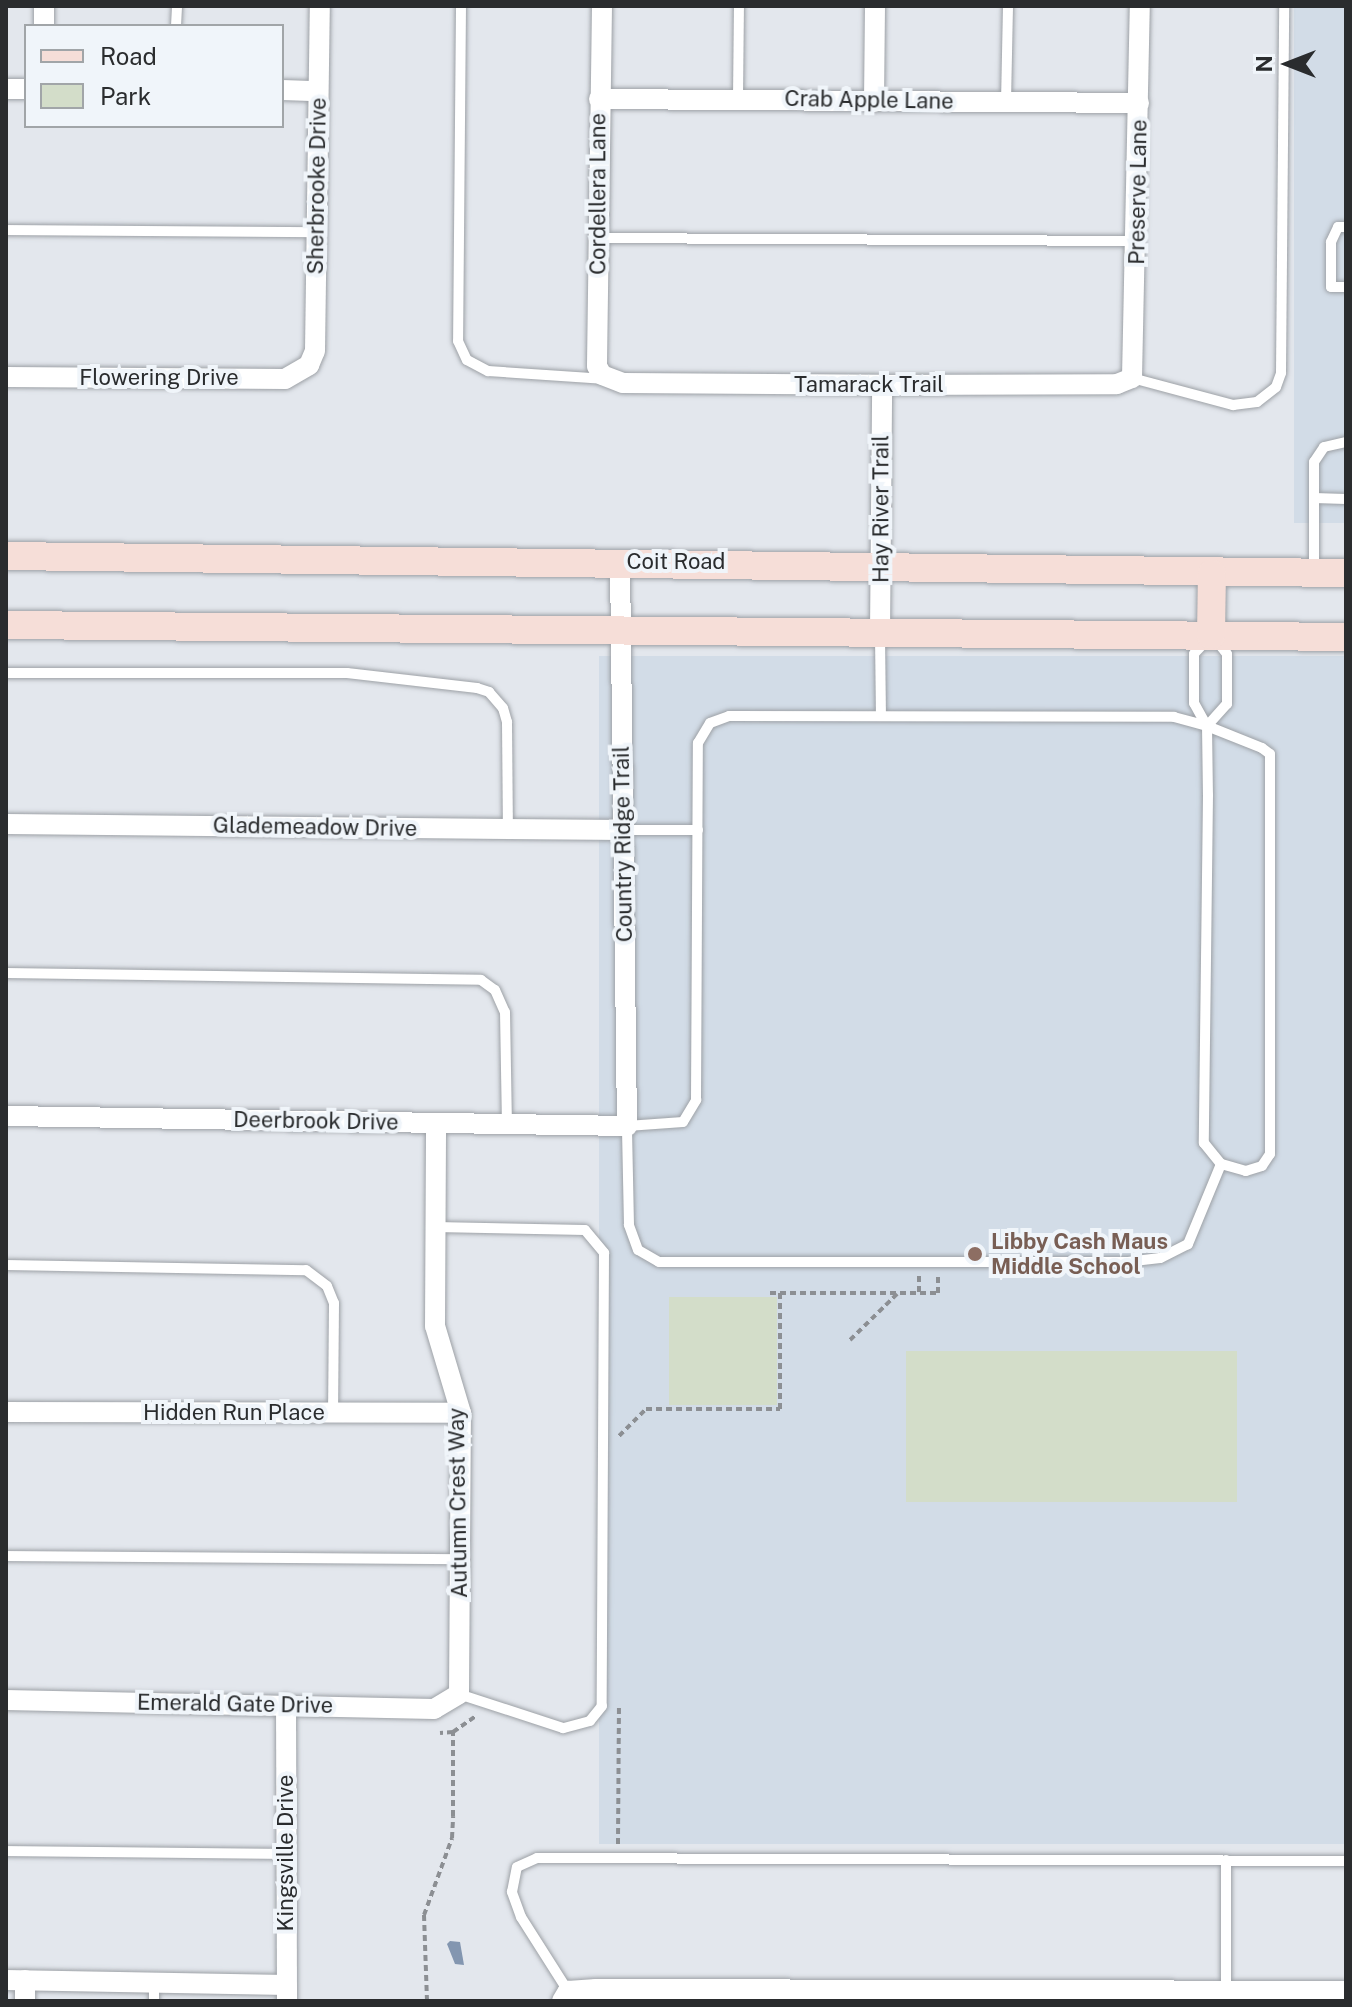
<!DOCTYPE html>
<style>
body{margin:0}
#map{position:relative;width:1352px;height:2007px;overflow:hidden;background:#e3e7ed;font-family:"Public Sans",sans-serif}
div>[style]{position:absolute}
.built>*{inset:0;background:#d2dce7;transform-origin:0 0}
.green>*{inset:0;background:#d3ddc9;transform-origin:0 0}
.water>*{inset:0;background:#8396b0}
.path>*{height:4px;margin-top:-2px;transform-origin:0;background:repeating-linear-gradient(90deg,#8c8f93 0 6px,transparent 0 10px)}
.roads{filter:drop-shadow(0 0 2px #9da1a6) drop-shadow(0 0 2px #9da1a6)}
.lane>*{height:10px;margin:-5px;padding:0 5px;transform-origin:5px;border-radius:5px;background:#fff}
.street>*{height:20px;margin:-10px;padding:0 10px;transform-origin:10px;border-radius:10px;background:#fff}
.secondary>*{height:28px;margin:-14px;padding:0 14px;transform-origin:14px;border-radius:14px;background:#f6ded8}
.dots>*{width:22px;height:22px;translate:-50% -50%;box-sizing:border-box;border:4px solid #f0f5fa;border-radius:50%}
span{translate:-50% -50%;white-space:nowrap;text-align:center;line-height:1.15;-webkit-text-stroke:8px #f0f5fa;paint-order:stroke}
.street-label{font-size:22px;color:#2a2c2e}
.education-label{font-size:22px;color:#785e54;font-weight:700}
.left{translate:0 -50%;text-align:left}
.frame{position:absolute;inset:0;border:8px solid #2a2c2e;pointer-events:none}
.legend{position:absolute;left:24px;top:24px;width:260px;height:104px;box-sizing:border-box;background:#f0f5fa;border:2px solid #a1a5a8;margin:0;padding:10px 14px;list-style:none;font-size:24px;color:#2a2c2e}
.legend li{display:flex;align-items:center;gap:16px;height:40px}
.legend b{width:40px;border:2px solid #a1a5a8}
.north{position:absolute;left:1248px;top:24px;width:80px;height:80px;-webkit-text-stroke:6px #f0f5fa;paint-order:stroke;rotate:270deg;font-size:22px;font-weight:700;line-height:32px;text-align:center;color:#2a2c2e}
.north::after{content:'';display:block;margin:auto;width:28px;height:36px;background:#2a2c2e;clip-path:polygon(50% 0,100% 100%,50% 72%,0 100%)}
</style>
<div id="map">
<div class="built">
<i style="left:1294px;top:6px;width:52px;height:517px"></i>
<i style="left:1346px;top:656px;width:1188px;height:747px;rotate:90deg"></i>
</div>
<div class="green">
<i style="left:669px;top:1297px;width:108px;height:108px"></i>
<i style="left:906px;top:1351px;width:331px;height:151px"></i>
</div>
<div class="water">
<i style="clip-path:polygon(450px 1941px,460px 1942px,464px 1965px,455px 1964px,447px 1944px)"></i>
</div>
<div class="path">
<i style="left:919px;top:1276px;width:17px;rotate:90deg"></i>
<i style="left:770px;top:1293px;width:168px"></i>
<i style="left:938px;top:1293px;width:17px;rotate:-90deg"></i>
<i style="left:850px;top:1340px;width:66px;rotate:-44.4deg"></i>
<i style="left:619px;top:1436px;width:38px;rotate:-45deg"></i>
<i style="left:646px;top:1409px;width:134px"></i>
<i style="left:780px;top:1409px;width:116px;rotate:-90deg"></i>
<i style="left:453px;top:1732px;width:29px;rotate:-35deg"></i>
<i style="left:618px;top:1844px;width:139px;rotate:-89.6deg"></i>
<i style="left:427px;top:2001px;width:86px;rotate:-92deg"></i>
<i style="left:424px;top:1915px;width:82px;rotate:-70deg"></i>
<i style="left:452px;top:1838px;width:22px;rotate:-87deg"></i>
<i style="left:453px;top:1816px;width:84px;rotate:-90deg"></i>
<i style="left:453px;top:1732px;width:13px;rotate:176deg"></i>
</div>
<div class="roads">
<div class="lane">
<i style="left:461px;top:6px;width:335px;rotate:90.5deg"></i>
<i style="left:458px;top:341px;width:21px;rotate:65deg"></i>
<i style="left:467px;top:360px;width:24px;rotate:28deg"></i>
<i style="left:488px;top:371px;width:118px;rotate:3.9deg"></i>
<i style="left:176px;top:26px;width:20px;rotate:-87deg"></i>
<i style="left:738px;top:98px;width:92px;rotate:-89.4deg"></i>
<i style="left:1006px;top:102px;width:96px;rotate:-88.8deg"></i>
<i style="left:1346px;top:227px;width:8px;rotate:180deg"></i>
<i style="left:1338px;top:227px;width:17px;rotate:115deg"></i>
<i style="left:1331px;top:242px;width:45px;rotate:90deg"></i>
<i style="left:1331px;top:287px;width:15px"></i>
<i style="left:6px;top:230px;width:311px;rotate:0.4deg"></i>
<i style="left:597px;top:238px;width:538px;rotate:0.32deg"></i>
<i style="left:1132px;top:378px;width:105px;rotate:15deg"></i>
<i style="left:1233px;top:405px;width:24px;rotate:-7deg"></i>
<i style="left:1257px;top:402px;width:24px;rotate:-38deg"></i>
<i style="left:1276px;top:387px;width:15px;rotate:-70deg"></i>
<i style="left:1281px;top:373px;width:367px;rotate:-89.5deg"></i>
<i style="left:1314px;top:498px;width:32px;rotate:2deg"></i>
<i style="left:1314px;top:571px;width:109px;rotate:-90deg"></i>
<i style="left:1314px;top:462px;width:18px;rotate:-56deg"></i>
<i style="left:1324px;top:447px;width:23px;rotate:-13deg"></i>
<i style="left:880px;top:636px;width:78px;rotate:89.3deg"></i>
<i style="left:1205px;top:642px;width:16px;rotate:133deg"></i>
<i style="left:1194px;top:654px;width:49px;rotate:90deg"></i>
<i style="left:1194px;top:703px;width:26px;rotate:61deg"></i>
<i style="left:1207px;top:726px;width:69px;rotate:89.2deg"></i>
<i style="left:1208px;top:795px;width:348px;rotate:90.7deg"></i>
<i style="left:1204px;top:1143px;width:27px;rotate:51deg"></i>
<i style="left:1221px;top:1164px;width:87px;rotate:112.4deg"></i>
<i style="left:1188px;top:1244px;width:31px;rotate:153deg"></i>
<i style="left:1160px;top:1258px;width:34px;rotate:173deg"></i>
<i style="left:1126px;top:1262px;width:467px;rotate:180deg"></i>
<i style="left:659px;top:1262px;width:24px;rotate:-150deg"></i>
<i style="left:638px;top:1250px;width:27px;rotate:-110deg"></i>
<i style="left:629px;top:1225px;width:99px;rotate:-91.2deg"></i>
<i style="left:627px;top:1126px;width:56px;rotate:-4.1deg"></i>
<i style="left:683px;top:1122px;width:26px;rotate:-59deg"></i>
<i style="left:696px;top:1100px;width:357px;rotate:-89.7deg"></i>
<i style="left:698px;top:743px;width:23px;rotate:-59deg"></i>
<i style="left:710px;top:723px;width:20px;rotate:-20deg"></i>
<i style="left:729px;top:716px;width:445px;rotate:0.1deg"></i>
<i style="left:1174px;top:717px;width:34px;rotate:15deg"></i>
<i style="left:1207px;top:726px;width:59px;rotate:21.8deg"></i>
<i style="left:1262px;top:748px;width:10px;rotate:37deg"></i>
<i style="left:1270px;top:754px;width:400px;rotate:90deg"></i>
<i style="left:1270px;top:1154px;width:14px;rotate:124deg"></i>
<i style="left:1262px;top:1166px;width:17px;rotate:163deg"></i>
<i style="left:1246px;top:1171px;width:26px;rotate:-164deg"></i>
<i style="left:6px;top:673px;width:341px"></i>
<i style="left:347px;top:673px;width:131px;rotate:6.6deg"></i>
<i style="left:477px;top:688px;width:13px;rotate:18deg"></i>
<i style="left:489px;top:692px;width:21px;rotate:49deg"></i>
<i style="left:503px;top:708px;width:15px;rotate:74deg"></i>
<i style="left:507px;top:722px;width:107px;rotate:89.5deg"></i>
<i style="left:1207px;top:726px;width:30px;rotate:-48deg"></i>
<i style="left:1227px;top:704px;width:50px;rotate:-90deg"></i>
<i style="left:1227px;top:654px;width:18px;rotate:-128deg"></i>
<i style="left:623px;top:830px;width:75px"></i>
<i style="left:6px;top:973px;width:475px;rotate:0.8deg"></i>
<i style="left:481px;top:980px;width:17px;rotate:36deg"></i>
<i style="left:495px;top:990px;width:24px;rotate:66deg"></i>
<i style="left:505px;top:1012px;width:112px;rotate:89deg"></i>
<i style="left:435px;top:1227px;width:150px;rotate:1.1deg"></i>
<i style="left:585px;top:1230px;width:30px;rotate:50deg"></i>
<i style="left:604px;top:1253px;width:453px;rotate:90.3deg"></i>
<i style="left:602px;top:1706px;width:19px;rotate:129deg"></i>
<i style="left:590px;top:1721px;width:28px;rotate:165deg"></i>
<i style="left:563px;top:1728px;width:109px;rotate:-161.9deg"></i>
<i style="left:6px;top:1265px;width:300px;rotate:1deg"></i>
<i style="left:306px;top:1270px;width:26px;rotate:37deg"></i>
<i style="left:327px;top:1286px;width:18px;rotate:68deg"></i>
<i style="left:334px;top:1303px;width:110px;rotate:90.5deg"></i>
<i style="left:6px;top:1556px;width:455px;rotate:0.4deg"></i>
<i style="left:6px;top:1851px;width:279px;rotate:0.6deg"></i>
<i style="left:568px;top:1991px;width:88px;rotate:-122.4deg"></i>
<i style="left:521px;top:1917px;width:27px;rotate:-110deg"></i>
<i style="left:512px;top:1892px;width:25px;rotate:-79deg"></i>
<i style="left:517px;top:1867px;width:22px;rotate:-24deg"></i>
<i style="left:537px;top:1858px;width:809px;rotate:0.21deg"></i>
<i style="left:154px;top:2001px;width:19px;rotate:-90deg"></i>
<i style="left:1226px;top:2001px;width:141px;rotate:-90deg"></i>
</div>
<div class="street">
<i style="left:44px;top:6px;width:20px;rotate:90deg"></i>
<i style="left:602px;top:6px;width:360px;rotate:90.8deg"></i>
<i style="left:597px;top:366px;width:10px;rotate:61deg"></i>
<i style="left:602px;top:375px;width:22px;rotate:21deg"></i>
<i style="left:623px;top:383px;width:259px;rotate:0.4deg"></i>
<i style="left:882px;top:385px;width:235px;rotate:-0.2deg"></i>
<i style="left:1117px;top:384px;width:16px;rotate:-22deg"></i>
<i style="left:1132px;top:378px;width:372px;rotate:-88.8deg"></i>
<i style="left:6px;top:89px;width:20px"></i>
<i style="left:282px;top:90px;width:36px;rotate:2deg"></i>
<i style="left:599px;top:99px;width:540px;rotate:0.42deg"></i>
<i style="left:874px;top:102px;width:96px;rotate:-89.4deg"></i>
<i style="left:6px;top:377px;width:279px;rotate:0.4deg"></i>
<i style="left:285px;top:379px;width:28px;rotate:-30deg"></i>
<i style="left:309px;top:365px;width:15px;rotate:-67deg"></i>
<i style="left:315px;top:351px;width:345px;rotate:-89.2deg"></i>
<i style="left:880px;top:633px;width:248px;rotate:-89.5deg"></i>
<i style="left:6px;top:824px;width:617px;rotate:0.56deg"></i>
<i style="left:6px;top:1116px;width:621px;rotate:0.92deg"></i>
<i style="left:627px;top:1126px;width:564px;rotate:-90.71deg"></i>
<i style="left:6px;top:1412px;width:455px;rotate:0.1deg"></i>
<i style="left:6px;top:1700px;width:428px;rotate:1.2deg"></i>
<i style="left:434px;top:1709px;width:29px;rotate:-31deg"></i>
<i style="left:459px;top:1694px;width:281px;rotate:-89.6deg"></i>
<i style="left:461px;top:1413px;width:91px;rotate:-106.6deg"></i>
<i style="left:435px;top:1326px;width:203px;rotate:-89.7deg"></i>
<i style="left:286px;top:1704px;width:297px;rotate:89.8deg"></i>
<i style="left:6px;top:1980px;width:281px;rotate:1deg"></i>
<i style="left:25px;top:1980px;width:21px;rotate:90deg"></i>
<i style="left:562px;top:2001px;width:12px;rotate:-59deg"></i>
<i style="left:568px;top:1991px;width:28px;rotate:-4deg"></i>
<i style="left:596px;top:1989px;width:750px;rotate:0.15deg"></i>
</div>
<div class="secondary">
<i style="left:6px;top:556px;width:1340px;rotate:0.73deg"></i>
<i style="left:6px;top:625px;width:1340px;rotate:0.51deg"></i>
<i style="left:1211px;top:635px;width:61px;rotate:-89.1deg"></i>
</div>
</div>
<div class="dots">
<i style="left:975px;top:1254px;background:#8d6e63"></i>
</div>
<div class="street-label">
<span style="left:869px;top:100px;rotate:1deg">Crab Apple Lane</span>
<span style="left:317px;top:186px;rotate:-89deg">Sherbrooke Drive</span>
<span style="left:1138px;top:192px;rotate:-89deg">Preserve Lane</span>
<span style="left:598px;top:194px;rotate:-90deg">Cordellera Lane</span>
<span style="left:159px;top:378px">Flowering Drive</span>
<span style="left:869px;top:385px">Tamarack Trail</span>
<span style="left:881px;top:509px;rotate:-90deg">Hay River Trail</span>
<span style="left:676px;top:562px">Coit Road</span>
<span style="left:315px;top:827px;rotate:1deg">Glademeadow Drive</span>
<span style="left:623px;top:844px;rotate:-91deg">Country Ridge Trail</span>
<span style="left:316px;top:1121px;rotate:1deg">Deerbrook Drive</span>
<span style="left:234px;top:1413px">Hidden Run Place</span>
<span style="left:458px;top:1503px;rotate:-91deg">Autumn Crest Way</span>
<span style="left:235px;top:1704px;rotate:1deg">Emerald Gate Drive</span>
<span style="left:286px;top:1853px;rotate:-90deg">Kingsville Drive</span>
</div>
<div class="education-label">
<span class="left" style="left:991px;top:1254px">Libby Cash Maus<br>Middle School</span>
</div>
<div class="frame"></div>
<ul class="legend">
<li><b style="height:10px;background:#f6ded8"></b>Road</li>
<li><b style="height:22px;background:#d3ddc9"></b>Park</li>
</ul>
<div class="north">N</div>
</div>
